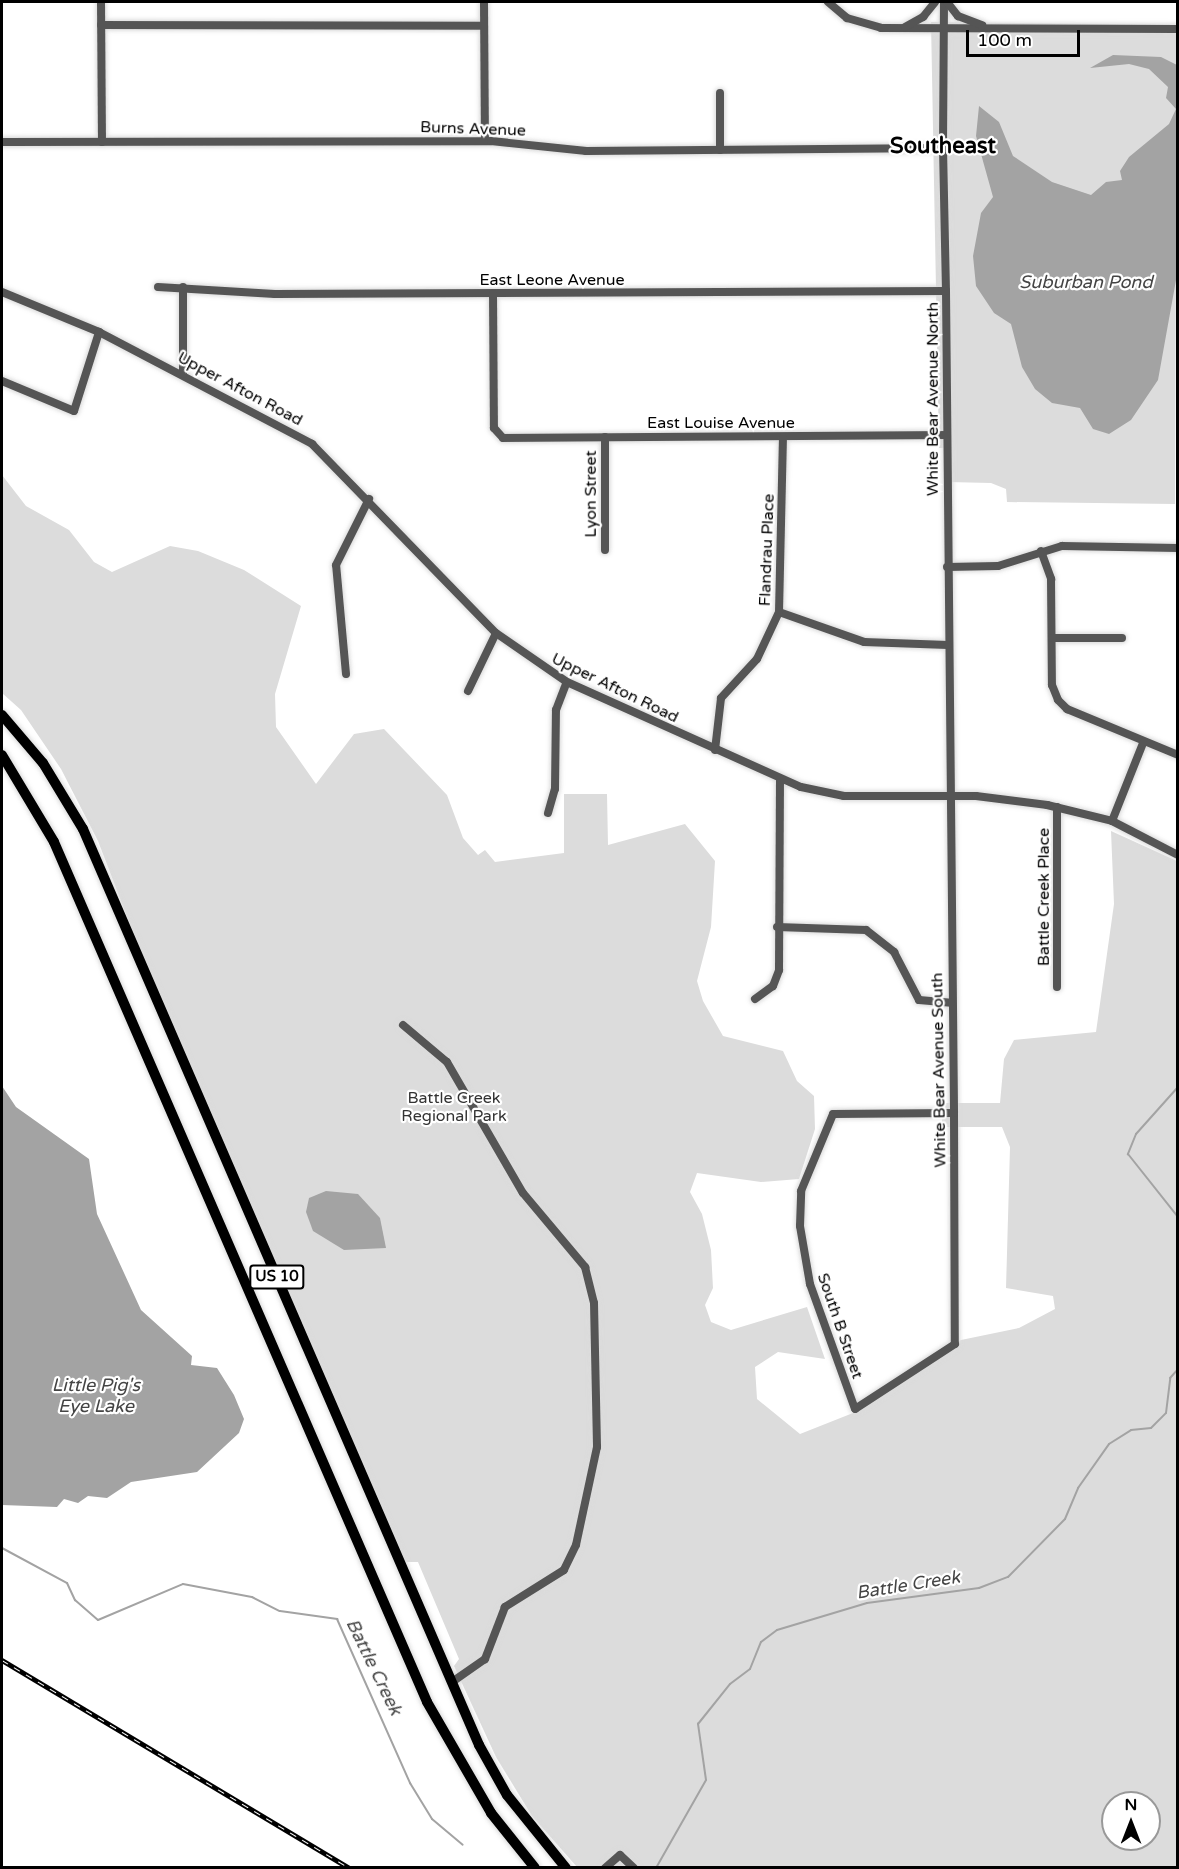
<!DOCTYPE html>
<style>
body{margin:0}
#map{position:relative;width:1179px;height:1869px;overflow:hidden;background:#fff;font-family:"Varela Round",sans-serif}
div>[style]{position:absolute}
.green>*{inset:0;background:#dcdcdc}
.water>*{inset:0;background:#a3a3a3}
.stream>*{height:2px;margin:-1px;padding:0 1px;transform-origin:1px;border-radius:1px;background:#a3a3a3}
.roads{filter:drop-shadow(0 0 2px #dbdbdb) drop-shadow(0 0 2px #dbdbdb)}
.minor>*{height:8px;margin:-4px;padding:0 4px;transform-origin:4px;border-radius:4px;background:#555}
.highway>*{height:10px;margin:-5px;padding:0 5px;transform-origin:5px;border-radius:5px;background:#000}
.rail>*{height:4.5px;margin-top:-2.25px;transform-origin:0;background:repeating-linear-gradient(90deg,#fff 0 7px,#000 0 14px);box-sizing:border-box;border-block:2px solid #000}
span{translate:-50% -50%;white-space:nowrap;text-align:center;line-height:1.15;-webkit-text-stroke:4.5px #fff;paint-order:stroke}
.shield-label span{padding:2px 4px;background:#fff;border:2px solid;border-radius:4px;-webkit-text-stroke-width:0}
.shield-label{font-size:15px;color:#000;font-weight:700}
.street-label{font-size:16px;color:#000}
.park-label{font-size:16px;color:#333}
.water-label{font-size:18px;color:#444;font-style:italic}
.district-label{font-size:22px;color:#000;font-weight:700}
.frame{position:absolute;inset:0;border:3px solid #000;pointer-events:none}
.north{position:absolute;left:1101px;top:1791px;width:60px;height:60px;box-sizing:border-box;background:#fff;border:2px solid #999;border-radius:50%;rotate:0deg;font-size:16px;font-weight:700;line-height:24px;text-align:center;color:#000}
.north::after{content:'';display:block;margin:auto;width:21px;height:27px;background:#000;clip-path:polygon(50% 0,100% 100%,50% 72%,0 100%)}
.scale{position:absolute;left:966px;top:30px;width:114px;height:27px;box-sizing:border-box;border:3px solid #000;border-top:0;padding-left:8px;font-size:18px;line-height:21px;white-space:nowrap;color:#000;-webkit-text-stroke:4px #fff;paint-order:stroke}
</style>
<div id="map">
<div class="green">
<i style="clip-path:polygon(931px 22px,1177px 25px,1175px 504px,1007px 502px,1006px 489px,991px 483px,948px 482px,947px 448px,939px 448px)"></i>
<i style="clip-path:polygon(evenodd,2px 475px,26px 506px,69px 530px,94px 562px,112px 572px,170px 546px,198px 551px,244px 570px,301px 606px,275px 694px,276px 727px,316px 784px,354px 734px,384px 729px,447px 795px,463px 838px,478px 855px,485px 850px,495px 862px,564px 853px,564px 794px,607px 794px,608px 845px,685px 824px,715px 861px,711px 927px,697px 981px,703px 1001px,723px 1036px,783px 1051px,797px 1081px,814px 1096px,815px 1129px,799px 1179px,761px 1182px,697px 1173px,690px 1192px,702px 1214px,711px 1250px,713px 1288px,705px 1305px,711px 1322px,731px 1330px,807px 1307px,825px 1359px,778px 1352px,755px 1367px,757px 1399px,800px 1434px,853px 1413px,961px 1340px,1019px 1328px,1055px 1309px,1053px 1296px,1006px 1288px,1010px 1147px,1002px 1127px,942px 1127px,942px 1103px,1000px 1103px,1004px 1059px,1014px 1040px,1096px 1032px,1114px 904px,1111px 831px,1177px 861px,1177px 1867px,577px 1867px,532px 1816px,496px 1757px,454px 1666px,459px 1659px,418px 1562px,396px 1562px,185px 1068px,98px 841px,61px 769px,21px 710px,2px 693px,2px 475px,1113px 1803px,1149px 1803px,1149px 1839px,1113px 1839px,1113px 1803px)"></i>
</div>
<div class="water">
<i style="clip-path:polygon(1113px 55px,1161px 57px,1177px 65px,1178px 269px,1158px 380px,1131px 420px,1109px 434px,1093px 429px,1080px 408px,1052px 403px,1035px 389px,1022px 367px,1011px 324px,994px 313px,976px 286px,973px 256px,981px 213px,993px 197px,976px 136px,979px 106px,999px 122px,1013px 156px,1052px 182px,1091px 195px,1106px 182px,1122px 180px,1120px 171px,1129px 157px,1169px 124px,1176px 109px,1166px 98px,1168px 87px,1149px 69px,1129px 64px,1090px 68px)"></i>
<i style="clip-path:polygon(2px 1086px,16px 1107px,89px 1159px,97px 1214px,141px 1310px,192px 1356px,191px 1365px,217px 1368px,234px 1395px,244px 1419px,239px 1433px,197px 1472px,131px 1482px,107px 1498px,88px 1496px,78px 1503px,64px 1499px,57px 1507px,2px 1505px)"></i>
<i style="clip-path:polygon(326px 1191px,358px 1194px,380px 1218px,386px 1248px,344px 1250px,313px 1231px,306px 1212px,309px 1198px)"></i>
</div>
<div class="stream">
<i style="left:1178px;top:1087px;width:63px;rotate:131.8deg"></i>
<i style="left:1136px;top:1134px;width:22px;rotate:112deg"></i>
<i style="left:1128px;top:1154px;width:80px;rotate:51.6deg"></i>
<i style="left:2px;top:1548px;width:74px;rotate:28.3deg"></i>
<i style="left:67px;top:1583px;width:19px;rotate:65deg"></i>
<i style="left:75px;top:1600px;width:30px;rotate:41deg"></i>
<i style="left:98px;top:1620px;width:92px;rotate:-23deg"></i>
<i style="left:183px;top:1584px;width:70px;rotate:10.7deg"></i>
<i style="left:252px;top:1597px;width:31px;rotate:27deg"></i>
<i style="left:280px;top:1611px;width:58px;rotate:8deg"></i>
<i style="left:337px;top:1619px;width:180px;rotate:66deg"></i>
<i style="left:410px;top:1783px;width:42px;rotate:58.6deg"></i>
<i style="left:432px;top:1819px;width:40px;rotate:40deg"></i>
<i style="left:656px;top:1868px;width:101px;rotate:-60.4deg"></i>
<i style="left:706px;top:1780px;width:57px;rotate:-98.1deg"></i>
<i style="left:698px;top:1724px;width:51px;rotate:-51.3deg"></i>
<i style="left:730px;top:1684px;width:25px;rotate:-37deg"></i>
<i style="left:750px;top:1669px;width:29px;rotate:-68deg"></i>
<i style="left:761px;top:1642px;width:20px;rotate:-37deg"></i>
<i style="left:777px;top:1630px;width:94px;rotate:-16.7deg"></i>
<i style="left:867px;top:1603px;width:113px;rotate:-7.6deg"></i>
<i style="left:979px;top:1588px;width:31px;rotate:-21deg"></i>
<i style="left:1008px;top:1577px;width:81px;rotate:-45.5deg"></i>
<i style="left:1065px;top:1519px;width:34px;rotate:-67deg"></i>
<i style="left:1078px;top:1488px;width:54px;rotate:-54.8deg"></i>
<i style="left:1109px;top:1444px;width:26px;rotate:-32deg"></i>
<i style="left:1131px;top:1430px;width:20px;rotate:-6deg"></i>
<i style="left:1151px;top:1428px;width:21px;rotate:-45deg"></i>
<i style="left:1166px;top:1413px;width:35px;rotate:-83deg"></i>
<i style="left:1170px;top:1378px;width:12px;rotate:-48deg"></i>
</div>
<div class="roads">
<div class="minor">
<i style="left:101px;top:2px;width:140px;rotate:89.6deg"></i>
<i style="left:484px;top:2px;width:139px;rotate:89.6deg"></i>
<i style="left:828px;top:2px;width:25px;rotate:40deg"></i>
<i style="left:847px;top:18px;width:35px;rotate:16deg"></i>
<i style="left:881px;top:28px;width:297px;rotate:0.2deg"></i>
<i style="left:944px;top:2px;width:146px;rotate:90.4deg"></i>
<i style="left:943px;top:148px;width:143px;rotate:88.8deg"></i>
<i style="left:946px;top:291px;width:822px;rotate:89.44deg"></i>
<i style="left:954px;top:1113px;width:231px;rotate:89.8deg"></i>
<i style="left:955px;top:1344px;width:119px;rotate:147deg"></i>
<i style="left:855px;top:1409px;width:133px;rotate:-109.8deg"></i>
<i style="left:810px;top:1284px;width:59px;rotate:-99.8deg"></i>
<i style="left:800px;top:1226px;width:35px;rotate:-88deg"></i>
<i style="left:801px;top:1191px;width:83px;rotate:-67.4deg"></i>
<i style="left:833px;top:1114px;width:121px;rotate:-0.5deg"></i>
<i style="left:947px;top:2px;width:18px;rotate:52deg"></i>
<i style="left:958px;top:16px;width:26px;rotate:21deg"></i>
<i style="left:101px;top:25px;width:383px;rotate:0.1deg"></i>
<i style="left:905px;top:27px;width:21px;rotate:-29deg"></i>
<i style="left:923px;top:17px;width:19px;rotate:-51deg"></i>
<i style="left:2px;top:142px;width:489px;rotate:-0.1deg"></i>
<i style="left:491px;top:141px;width:96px;rotate:6deg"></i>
<i style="left:586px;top:151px;width:357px;rotate:-0.5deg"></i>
<i style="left:720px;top:150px;width:57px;rotate:-90deg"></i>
<i style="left:158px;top:287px;width:117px;rotate:3.4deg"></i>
<i style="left:275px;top:294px;width:671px;rotate:-0.26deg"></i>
<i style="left:2px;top:292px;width:105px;rotate:22.4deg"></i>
<i style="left:99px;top:332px;width:241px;rotate:27.7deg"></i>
<i style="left:312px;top:444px;width:264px;rotate:45.8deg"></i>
<i style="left:496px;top:633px;width:86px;rotate:34.6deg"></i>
<i style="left:567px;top:682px;width:256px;rotate:24.2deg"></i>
<i style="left:801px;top:787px;width:44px;rotate:11.8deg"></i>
<i style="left:844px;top:796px;width:132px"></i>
<i style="left:976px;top:796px;width:72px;rotate:7.2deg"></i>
<i style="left:1047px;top:805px;width:67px;rotate:13.8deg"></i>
<i style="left:1112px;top:821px;width:74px;rotate:27.3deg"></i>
<i style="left:493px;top:294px;width:134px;rotate:89.6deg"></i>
<i style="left:494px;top:428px;width:13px;rotate:48deg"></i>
<i style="left:503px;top:438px;width:443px;rotate:-0.4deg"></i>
<i style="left:183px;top:374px;width:87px;rotate:-90deg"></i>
<i style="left:2px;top:381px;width:78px;rotate:22.6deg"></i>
<i style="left:74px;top:411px;width:83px;rotate:-72.4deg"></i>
<i style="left:605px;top:550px;width:113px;rotate:-90deg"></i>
<i style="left:1041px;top:551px;width:30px;rotate:70deg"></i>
<i style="left:1051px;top:579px;width:106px;rotate:89.5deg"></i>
<i style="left:1052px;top:685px;width:16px;rotate:68deg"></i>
<i style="left:1058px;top:700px;width:13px;rotate:45deg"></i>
<i style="left:1067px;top:709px;width:120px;rotate:22.5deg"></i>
<i style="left:947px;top:567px;width:51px;rotate:-1.1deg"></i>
<i style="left:998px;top:566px;width:67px;rotate:-17.4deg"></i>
<i style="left:1062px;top:546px;width:116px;rotate:1deg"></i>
<i style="left:779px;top:612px;width:90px;rotate:19.4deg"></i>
<i style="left:864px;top:642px;width:84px;rotate:2deg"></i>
<i style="left:1052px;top:638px;width:70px"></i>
<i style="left:346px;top:674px;width:109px;rotate:-95.2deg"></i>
<i style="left:336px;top:565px;width:74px;rotate:-63.4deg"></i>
<i style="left:468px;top:691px;width:64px;rotate:-64.2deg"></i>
<i style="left:715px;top:750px;width:52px;rotate:-83.4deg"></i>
<i style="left:721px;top:698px;width:53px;rotate:-47.3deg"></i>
<i style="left:757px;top:659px;width:52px;rotate:-64.9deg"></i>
<i style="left:779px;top:612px;width:175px;rotate:-88.7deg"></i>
<i style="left:548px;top:813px;width:25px;rotate:-74deg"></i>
<i style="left:555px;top:789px;width:79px;rotate:-89.3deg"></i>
<i style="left:556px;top:710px;width:30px;rotate:-69deg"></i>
<i style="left:1112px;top:821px;width:84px;rotate:-68.3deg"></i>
<i style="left:777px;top:927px;width:89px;rotate:1.9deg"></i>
<i style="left:866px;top:930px;width:36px;rotate:38deg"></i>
<i style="left:894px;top:952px;width:54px;rotate:62.5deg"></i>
<i style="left:919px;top:1000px;width:32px;rotate:5deg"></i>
<i style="left:1057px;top:987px;width:180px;rotate:-90deg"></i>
<i style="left:755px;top:999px;width:22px;rotate:-36deg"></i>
<i style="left:773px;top:986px;width:17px;rotate:-69deg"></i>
<i style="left:779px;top:970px;width:190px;rotate:-89.7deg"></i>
<i style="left:403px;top:1025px;width:57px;rotate:40.1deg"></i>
<i style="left:447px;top:1062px;width:151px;rotate:59.9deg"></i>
<i style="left:523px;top:1193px;width:97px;rotate:50deg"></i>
<i style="left:585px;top:1267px;width:37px;rotate:76deg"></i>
<i style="left:594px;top:1303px;width:144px;rotate:88.8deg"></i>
<i style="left:597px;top:1447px;width:100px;rotate:102.1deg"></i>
<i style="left:576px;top:1545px;width:28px;rotate:116deg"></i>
<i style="left:564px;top:1570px;width:70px;rotate:147.9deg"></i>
<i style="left:505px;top:1607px;width:56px;rotate:111deg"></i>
<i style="left:485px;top:1659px;width:40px;rotate:145.1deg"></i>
<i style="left:605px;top:1868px;width:20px;rotate:-41deg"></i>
<i style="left:620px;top:1855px;width:19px;rotate:43deg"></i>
</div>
<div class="highway">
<i style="left:2px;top:715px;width:63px;rotate:49.5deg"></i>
<i style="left:43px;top:763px;width:77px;rotate:58.8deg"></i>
<i style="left:83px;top:829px;width:998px;rotate:66.62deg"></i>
<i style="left:479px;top:1745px;width:57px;rotate:60.8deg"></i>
<i style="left:507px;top:1795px;width:94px;rotate:51.1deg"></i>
<i style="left:2px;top:755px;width:101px;rotate:59.1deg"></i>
<i style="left:54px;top:842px;width:937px;rotate:66.55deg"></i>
<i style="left:427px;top:1702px;width:128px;rotate:60deg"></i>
<i style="left:491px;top:1813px;width:70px;rotate:51.3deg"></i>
</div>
</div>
<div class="rail">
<i style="left:2px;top:1660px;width:405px;rotate:30.9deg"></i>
</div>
<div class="shield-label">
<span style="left:277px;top:1277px">US 10</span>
</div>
<div class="street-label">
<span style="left:473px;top:129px;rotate:2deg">Burns Avenue</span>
<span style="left:552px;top:280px">East Leone Avenue</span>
<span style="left:240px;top:389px;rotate:28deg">Upper Afton Road</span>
<span style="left:933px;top:399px;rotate:-90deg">White Bear Avenue North</span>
<span style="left:721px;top:423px">East Louise Avenue</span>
<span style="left:591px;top:494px;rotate:-90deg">Lyon Street</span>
<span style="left:767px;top:550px;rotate:-88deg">Flandrau Place</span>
<span style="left:615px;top:688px;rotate:26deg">Upper Afton Road</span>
<span style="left:1044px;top:897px;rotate:-90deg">Battle Creek Place</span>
<span style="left:939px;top:1070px;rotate:-91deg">White Bear Avenue South</span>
<span style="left:840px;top:1326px;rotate:71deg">South B Street</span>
</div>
<div class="park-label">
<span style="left:454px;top:1107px">Battle Creek<br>Regional Park</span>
</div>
<div class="water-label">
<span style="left:1086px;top:282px">Suburban Pond</span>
<span style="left:96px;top:1396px">Little Pig's<br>Eye Lake</span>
<span style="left:908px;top:1585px;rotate:-9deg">Battle Creek</span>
<span style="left:374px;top:1667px;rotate:64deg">Battle Creek</span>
</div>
<div class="district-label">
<span style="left:943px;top:147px">Southeast</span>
</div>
<div class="frame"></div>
<div class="north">N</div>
<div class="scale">100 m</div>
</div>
